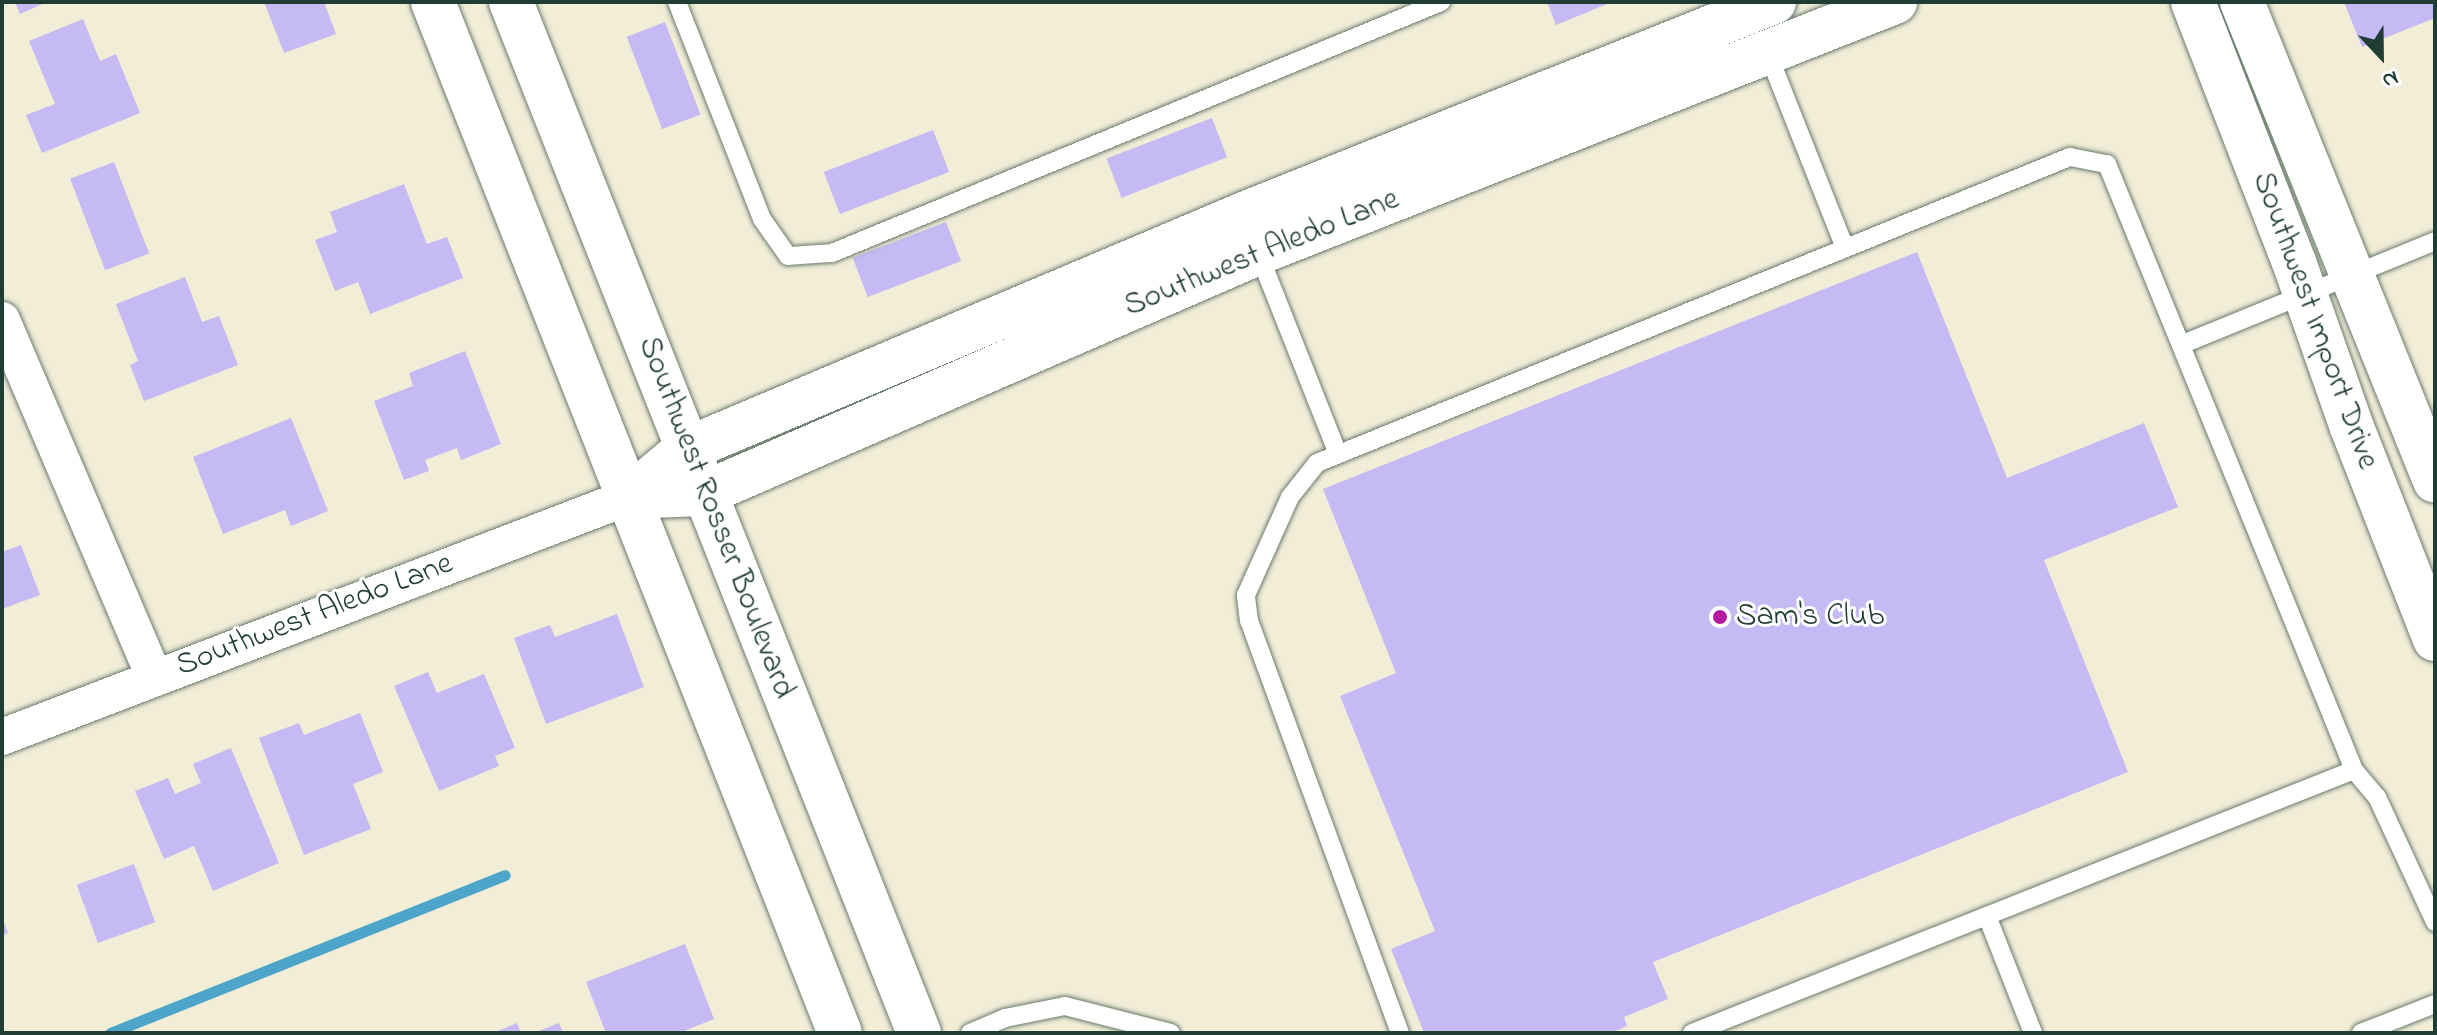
<!DOCTYPE html>
<style>
body{margin:0}
#map{position:relative;width:2437px;height:1035px;overflow:hidden;background:#f1edd7;font-family:"Indie Flower",sans-serif}
div>[style]{position:absolute}
.stream>*{height:11px;margin:-5.5px;padding:0 5.5px;transform-origin:5.5px;border-radius:5.5px;background:#4da6ca}
.building>*{inset:0;background:#c5baf4;transform-origin:0 0}
.roads{filter:drop-shadow(0 0 2px #687b6d) drop-shadow(0 0 2px #687b6d)}
.service>*{height:18px;margin:-9px;padding:0 9px;transform-origin:9px;border-radius:9px;background:#fff}
.minor>*{height:36px;margin:-18px;padding:0 18px;transform-origin:18px;border-radius:18px;background:#fff}
.tertiary>*{height:44px;margin:-22px;padding:0 22px;transform-origin:22px;border-radius:22px;background:#fff}
.dots>*{width:22px;height:22px;translate:-50% -50%;box-sizing:border-box;border:4px solid #fff;border-radius:50%}
span{translate:-50% -50%;white-space:nowrap;text-align:center;line-height:1.15;-webkit-text-stroke:6px #fff;paint-order:stroke}
.street-label{font-size:32px;color:#1f3d34}
.poi-label{font-size:32px;color:#1f3d34}
.left{translate:0 -50%;text-align:left}
.frame{position:absolute;inset:0;border:4px solid #1f3d34;pointer-events:none}
.north{position:absolute;left:2341px;top:16px;width:80px;height:80px;-webkit-text-stroke:6px #fff;paint-order:stroke;rotate:158deg;font-size:22px;font-weight:700;line-height:32px;text-align:center;color:#1f3d34}
.north::after{content:'';display:block;margin:auto;width:28px;height:36px;background:#1f3d34;clip-path:polygon(50% 0,100% 100%,50% 72%,0 100%)}
</style>
<div id="map">
<div class="stream">
<i style="left:110px;top:1033px;width:425px;rotate:-21.8deg"></i>
</div>
<div class="building">
<i style="clip-path:polygon(15px 2px,47px 2px,20px 14px)"></i>
<i style="clip-path:polygon(264px 2px,324px 2px,336px 34px,284px 53px)"></i>
<i style="clip-path:polygon(1547px 2px,1612px 2px,1556px 25px)"></i>
<i style="clip-path:polygon(2344px 2px,2435px 2px,2435px 18px,2362px 47px)"></i>
<i style="clip-path:polygon(83px 19px,100px 61px,116px 54px,140px 113px,42px 153px,26px 115px,55px 104px,29px 41px)"></i>
<i style="left:665px;top:22px;width:99px;height:41px;rotate:69deg"></i>
<i style="left:1212px;top:118px;width:42px;height:113px;rotate:69deg"></i>
<i style="left:933px;top:130px;width:45px;height:117px;rotate:69deg"></i>
<i style="left:114px;top:162px;width:98px;height:47px;rotate:69deg"></i>
<i style="clip-path:polygon(404px 184px,427px 244px,447px 237px,463px 278px,370px 314px,358px 282px,335px 291px,315px 240px,337px 232px,330px 212px)"></i>
<i style="left:946px;top:222px;width:42px;height:100px;rotate:69deg"></i>
<i style="clip-path:polygon(1917px 252px,2007px 478px,2144px 423px,2178px 507px,2044px 560px,2128px 772px,1653px 962px,1668px 999px,1624px 1017px,1627px 1026px,1610px 1033px,1424px 1033px,1391px 949px,1435px 931px,1340px 696px,1396px 673px,1323px 489px)"></i>
<i style="clip-path:polygon(185px 277px,202px 322px,219px 316px,238px 365px,144px 401px,130px 365px,138px 361px,116px 304px)"></i>
<i style="clip-path:polygon(465px 351px,501px 444px,461px 460px,457px 448px,425px 460px,429px 471px,404px 480px,374px 401px,413px 386px,409px 373px)"></i>
<i style="clip-path:polygon(291px 418px,328px 511px,291px 526px,285px 510px,223px 534px,193px 457px)"></i>
<i style="clip-path:polygon(21px 545px,40px 595px,2px 609px,2px 552px)"></i>
<i style="clip-path:polygon(617px 614px,644px 687px,546px 724px,514px 638px,550px 625px,555px 637px)"></i>
<i style="clip-path:polygon(428px 672px,437px 693px,484px 674px,515px 748px,495px 756px,499px 766px,439px 791px,394px 686px)"></i>
<i style="clip-path:polygon(360px 713px,383px 772px,353px 784px,371px 829px,304px 855px,259px 738px,299px 723px,304px 735px)"></i>
<i style="clip-path:polygon(231px 748px,279px 863px,213px 891px,194px 846px,164px 859px,135px 791px,168px 778px,175px 794px,201px 783px,193px 764px)"></i>
<i style="left:134px;top:864px;width:62px;height:61px;rotate:70deg"></i>
<i style="clip-path:polygon(2px 917px,8px 933px,2px 935px)"></i>
<i style="clip-path:polygon(685px 944px,714px 1019px,679px 1033px,606px 1033px,586px 982px)"></i>
<i style="clip-path:polygon(517px 1023px,521px 1033px,493px 1033px)"></i>
<i style="clip-path:polygon(559px 1023px,563px 1033px,534px 1033px)"></i>
</div>
<div class="roads">
<div class="service">
<i style="left:677px;top:2px;width:233px;rotate:68.6deg"></i>
<i style="left:762px;top:219px;width:45px;rotate:54.9deg"></i>
<i style="left:788px;top:256px;width:44px;rotate:-3.9deg"></i>
<i style="left:832px;top:253px;width:659px;rotate:-22.4deg"></i>
<i style="left:1767px;top:51px;width:212px;rotate:68.4deg"></i>
<i style="left:1258px;top:252px;width:217px;rotate:68.4deg"></i>
<i style="left:2183px;top:344px;width:272px;rotate:-22.2deg"></i>
<i style="left:1987px;top:916px;width:126px;rotate:68.5deg"></i>
<i style="left:970px;top:1033px;width:38px;rotate:-23deg"></i>
<i style="left:1005px;top:1018px;width:61px;rotate:-11.3deg"></i>
<i style="left:1065px;top:1006px;width:109px;rotate:14.3deg"></i>
<i style="left:1400px;top:1033px;width:439px;rotate:-110.1deg"></i>
<i style="left:1249px;top:621px;width:26px;rotate:-97deg"></i>
<i style="left:1246px;top:595px;width:107px;rotate:-65.8deg"></i>
<i style="left:1290px;top:497px;width:43px;rotate:-51.5deg"></i>
<i style="left:1317px;top:463px;width:813px;rotate:-22.12deg"></i>
<i style="left:2070px;top:157px;width:38px;rotate:11deg"></i>
<i style="left:2107px;top:164px;width:654px;rotate:67.82deg"></i>
<i style="left:2354px;top:770px;width:35px;rotate:50deg"></i>
<i style="left:2377px;top:797px;width:138px;rotate:65.1deg"></i>
<i style="left:1692px;top:1033px;width:712px;rotate:-21.67deg"></i>
<i style="left:2361px;top:1033px;width:79px;rotate:-21.4deg"></i>
</div>
<div class="minor">
<i style="left:2px;top:320px;width:388px;rotate:66.9deg"></i>
<i style="left:2px;top:737px;width:671px;rotate:-20.95deg"></i>
</div>
<div class="tertiary">
<i style="left:433px;top:2px;width:1108px;rotate:68.46deg"></i>
<i style="left:511px;top:2px;width:1109px;rotate:68.41deg"></i>
<i style="left:2193px;top:2px;width:279px;rotate:68.8deg"></i>
<i style="left:2294px;top:262px;width:173px;rotate:70.7deg"></i>
<i style="left:2351px;top:425px;width:230px;rotate:68.6deg"></i>
<i style="left:2242px;top:2px;width:516px;rotate:68.05deg"></i>
<i style="left:629px;top:497px;width:74px;rotate:-2.3deg"></i>
<i style="left:703px;top:494px;width:605px;rotate:-23.47deg"></i>
<i style="left:1258px;top:253px;width:685px;rotate:-21.51deg"></i>
<i style="left:629px;top:497px;width:73px;rotate:-40deg"></i>
<i style="left:685px;top:450px;width:607px;rotate:-22.89deg"></i>
<i style="left:1244px;top:214px;width:571px;rotate:-21.8deg"></i>
</div>
</div>
<div class="dots">
<i style="left:1720px;top:617px;background:#b5179e"></i>
</div>
<div class="street-label">
<span style="left:1262px;top:254px;rotate:-22deg">Southwest Aledo Lane</span>
<span style="left:2314px;top:321px;rotate:70deg">Southwest Import Drive</span>
<span style="left:715px;top:518px;rotate:69deg">Southwest Rosser Boulevard</span>
<span style="left:315px;top:616px;rotate:-21deg">Southwest Aledo Lane</span>
</div>
<div class="poi-label">
<span class="left" style="left:1736px;top:617px">Sam's Club</span>
</div>
<div class="frame"></div>
<div class="north">N</div>
</div>
